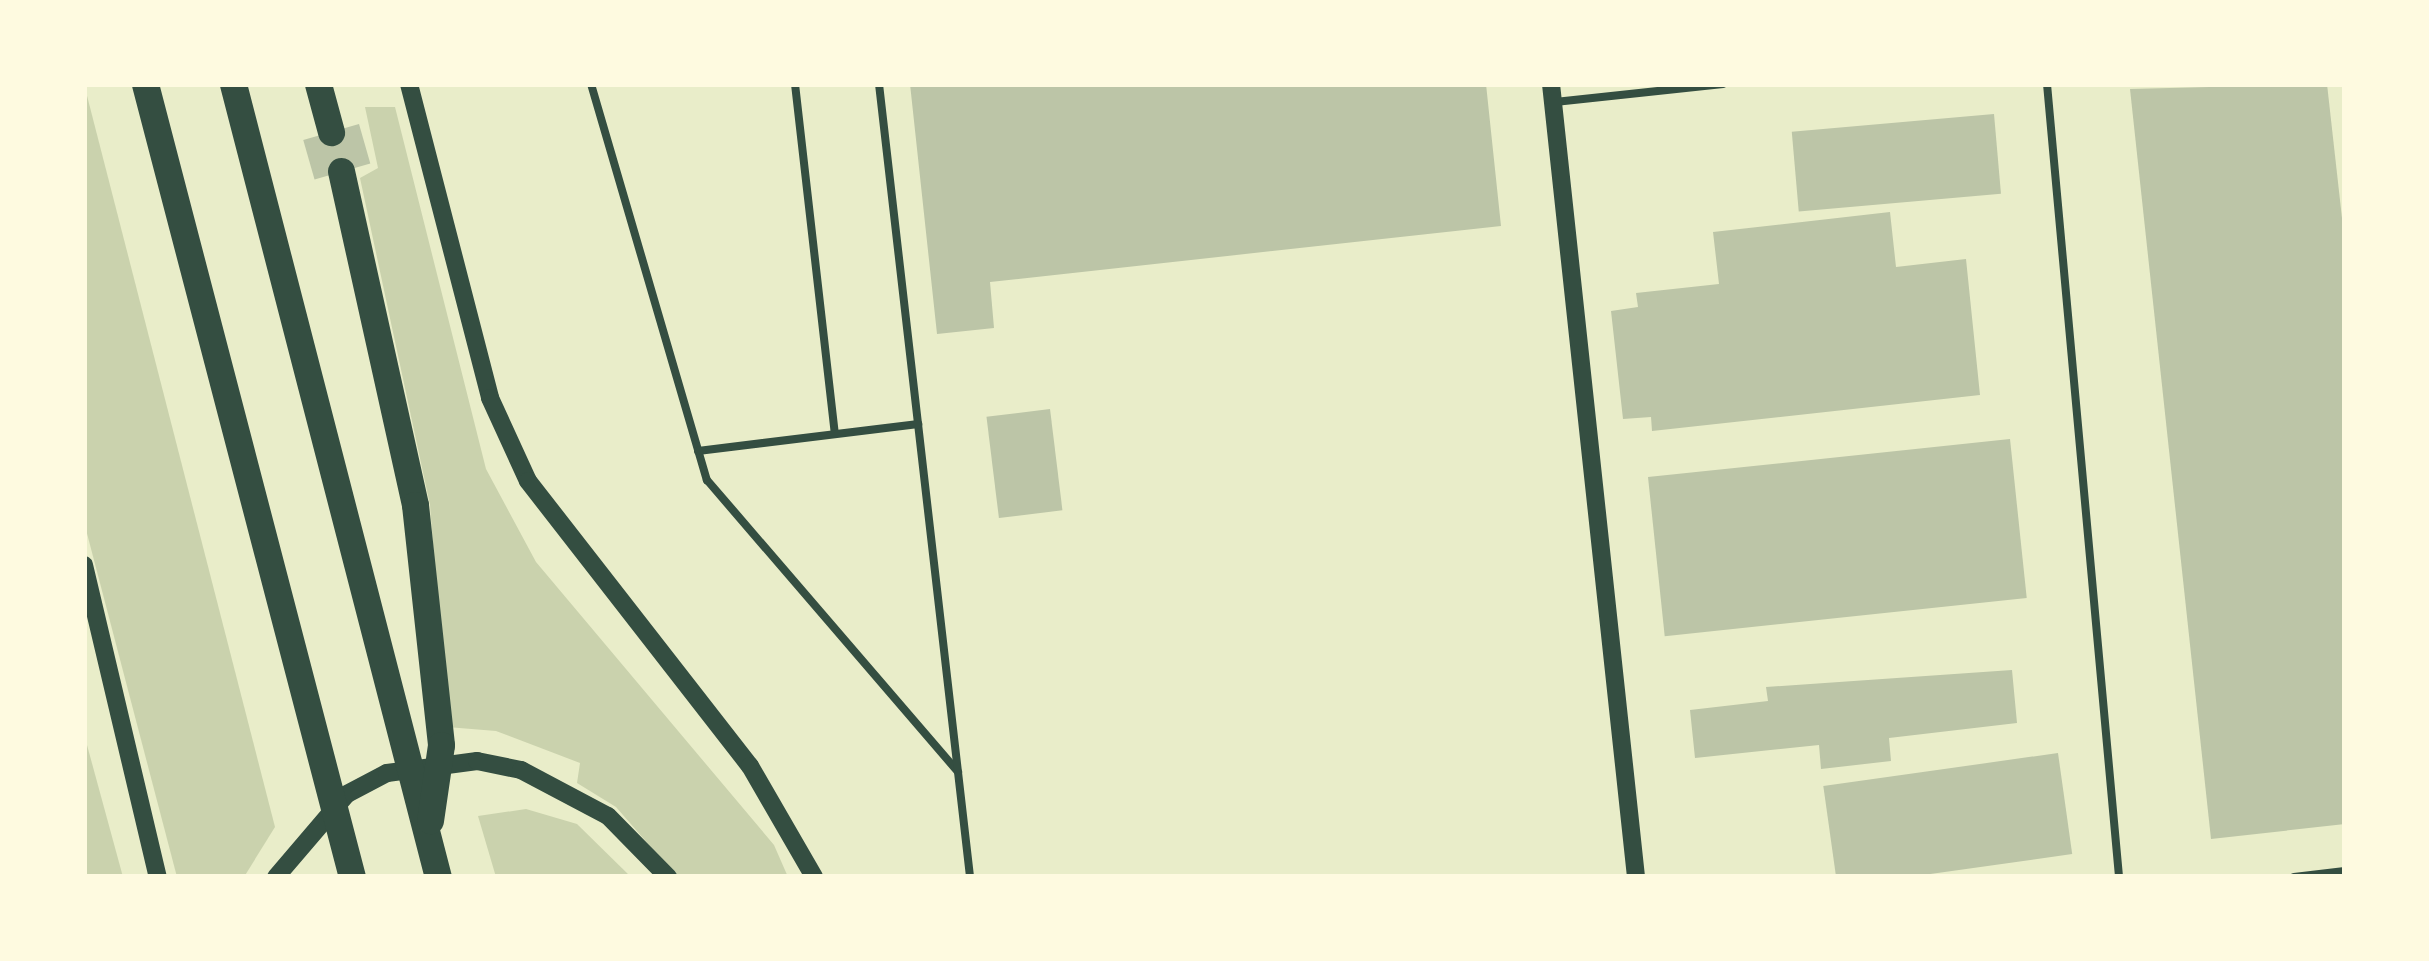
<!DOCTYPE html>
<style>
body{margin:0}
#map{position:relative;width:2429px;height:961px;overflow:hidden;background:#e9edc9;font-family:Poppins,sans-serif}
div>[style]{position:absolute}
.green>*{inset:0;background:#cad2ad}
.building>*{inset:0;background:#bcc5a7;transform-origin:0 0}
.service>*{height:8px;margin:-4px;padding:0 4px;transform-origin:4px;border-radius:4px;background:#344e41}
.tertiary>*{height:18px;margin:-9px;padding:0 9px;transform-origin:9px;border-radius:9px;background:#344e41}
.motorway>*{height:27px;margin:-13.5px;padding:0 13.5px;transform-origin:13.5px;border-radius:13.5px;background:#344e41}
span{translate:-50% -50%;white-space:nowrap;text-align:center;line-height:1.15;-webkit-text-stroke:12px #fefae0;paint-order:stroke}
.frame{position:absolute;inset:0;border:87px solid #fefae0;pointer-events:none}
</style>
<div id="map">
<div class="green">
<i style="clip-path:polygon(84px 84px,275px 827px,244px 877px,177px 877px,84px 522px)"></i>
<i style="clip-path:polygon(365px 107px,395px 107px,486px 469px,536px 562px,774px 845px,788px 877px,677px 877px,616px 807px,577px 783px,580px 763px,496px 731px,447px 727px,430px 505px,360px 178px,378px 168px)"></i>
<i style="clip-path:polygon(84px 734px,123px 877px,84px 877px)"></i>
<i style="clip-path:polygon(526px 809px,577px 824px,631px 877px,496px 877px,478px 816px)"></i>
</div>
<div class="building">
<i style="clip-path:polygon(910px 84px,1486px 84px,1501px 226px,990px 282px,994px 328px,937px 334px)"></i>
<i style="clip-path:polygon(2327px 84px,2345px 245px,2345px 824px,2211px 839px,2130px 89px)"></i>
<i style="left:1994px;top:114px;width:80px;height:203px;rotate:85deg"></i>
<i style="left:359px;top:124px;width:41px;height:58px;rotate:74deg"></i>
<i style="clip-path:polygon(1890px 212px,1896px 267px,1966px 259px,1980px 395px,1652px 431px,1651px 417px,1623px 419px,1611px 311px,1638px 307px,1636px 293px,1719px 284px,1713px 232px)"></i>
<i style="left:1050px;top:409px;width:102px;height:64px;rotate:83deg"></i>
<i style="left:2010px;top:439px;width:160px;height:364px;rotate:84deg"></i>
<i style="clip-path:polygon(2012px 670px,2017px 723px,1889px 738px,1891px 761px,1821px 769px,1819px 745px,1695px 758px,1690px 710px,1768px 701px,1766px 687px)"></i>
<i style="left:2058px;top:753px;width:102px;height:237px;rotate:82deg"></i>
</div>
<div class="service">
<i style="left:591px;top:84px;width:413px;rotate:73.7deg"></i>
<i style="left:707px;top:480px;width:385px;rotate:49.3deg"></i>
<i style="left:795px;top:84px;width:352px;rotate:83.5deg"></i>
<i style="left:879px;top:84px;width:798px;rotate:83.45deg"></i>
<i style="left:2047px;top:84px;width:796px;rotate:84.81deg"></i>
<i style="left:1555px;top:102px;width:169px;rotate:-6.1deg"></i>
<i style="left:698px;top:451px;width:222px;rotate:-7deg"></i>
<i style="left:2294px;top:877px;width:51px;rotate:-6.7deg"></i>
</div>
<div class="tertiary">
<i style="left:409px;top:84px;width:324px;rotate:75.5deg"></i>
<i style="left:490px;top:398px;width:91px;rotate:65.4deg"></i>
<i style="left:528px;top:481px;width:361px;rotate:52.1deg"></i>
<i style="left:750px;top:766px;width:128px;rotate:60deg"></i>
<i style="left:1551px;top:84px;width:798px;rotate:83.88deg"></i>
<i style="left:84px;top:565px;width:321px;rotate:76.7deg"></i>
<i style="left:276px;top:877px;width:109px;rotate:-49.5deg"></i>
<i style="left:347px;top:794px;width:45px;rotate:-27.7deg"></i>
<i style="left:387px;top:773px;width:91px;rotate:-7.6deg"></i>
<i style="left:477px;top:761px;width:45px;rotate:11.6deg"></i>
<i style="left:521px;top:770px;width:98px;rotate:27.9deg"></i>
<i style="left:608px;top:816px;width:86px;rotate:45.5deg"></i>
</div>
<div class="motorway">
<i style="left:145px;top:84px;width:820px;rotate:75.37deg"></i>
<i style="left:233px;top:84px;width:819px;rotate:75.51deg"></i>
<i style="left:318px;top:84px;width:50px;rotate:74.8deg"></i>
<i style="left:341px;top:171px;width:342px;rotate:77.5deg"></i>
<i style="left:415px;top:505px;width:241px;rotate:83.8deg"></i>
<i style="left:441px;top:745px;width:76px;rotate:98.3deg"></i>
</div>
<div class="frame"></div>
</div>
